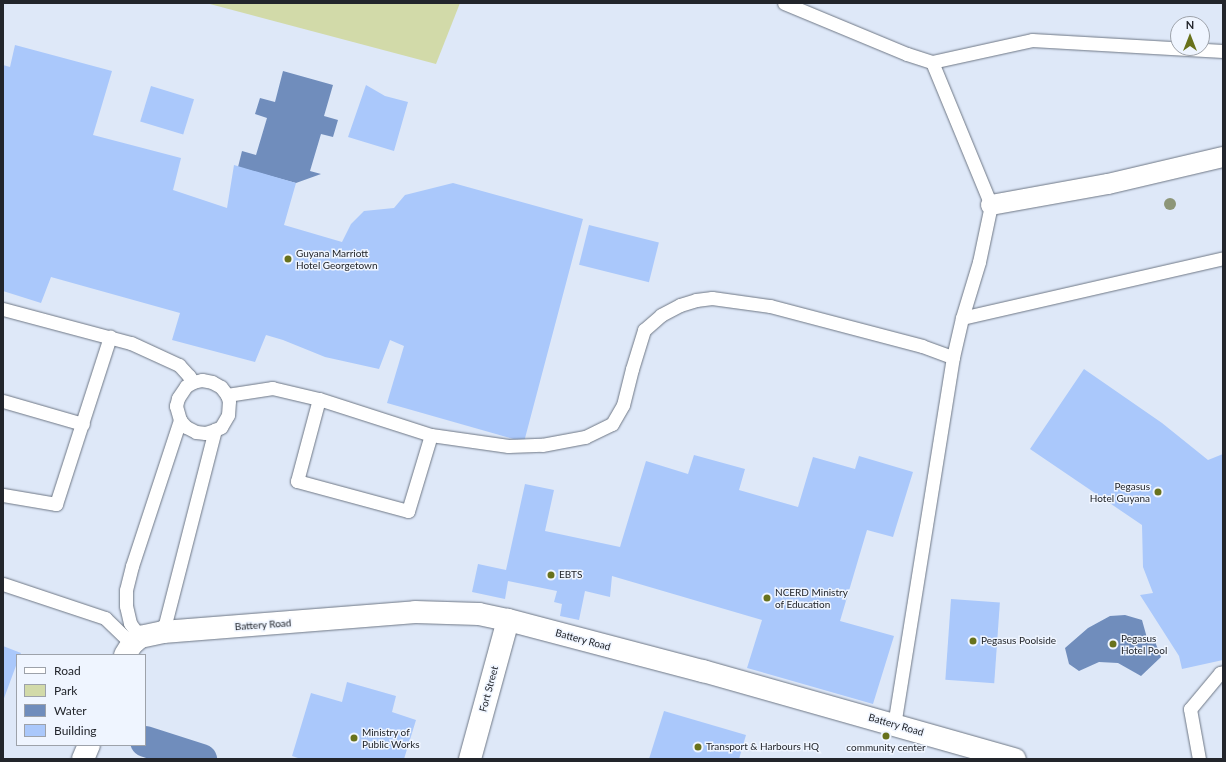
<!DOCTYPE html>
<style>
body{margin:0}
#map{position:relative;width:1226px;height:762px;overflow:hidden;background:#dee8f8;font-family:Lato,sans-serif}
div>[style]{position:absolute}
.green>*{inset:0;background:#d2daa9}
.water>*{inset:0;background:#708dbc}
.canal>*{height:31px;margin:-15.5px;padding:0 15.5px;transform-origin:15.5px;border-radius:15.5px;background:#708dbc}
.building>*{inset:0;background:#aac8fb;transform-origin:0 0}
.roads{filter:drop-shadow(0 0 1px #6e7785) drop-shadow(0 0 1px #6e7785)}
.service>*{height:13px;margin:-6.5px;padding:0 6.5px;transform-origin:6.5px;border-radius:6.5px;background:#fff}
.pedestrian>*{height:20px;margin:-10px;padding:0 10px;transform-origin:10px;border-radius:10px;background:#fff}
.minor>*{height:22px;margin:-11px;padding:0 11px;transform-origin:11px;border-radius:11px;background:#fff}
.tertiary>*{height:22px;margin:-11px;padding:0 11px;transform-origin:11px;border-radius:11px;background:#fff}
.trees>*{width:12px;height:12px;margin:-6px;border-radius:50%;background:#8d9678}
.dots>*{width:11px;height:11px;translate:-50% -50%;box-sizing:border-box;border:2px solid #eff5ff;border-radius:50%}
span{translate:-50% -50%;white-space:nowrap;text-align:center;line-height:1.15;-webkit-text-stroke:3px #eff5ff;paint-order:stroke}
.poi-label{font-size:10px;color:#22252b}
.left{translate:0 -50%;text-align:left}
.right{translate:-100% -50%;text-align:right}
.street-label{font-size:10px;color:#22252b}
.frame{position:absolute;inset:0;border:4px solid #22252b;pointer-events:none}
.legend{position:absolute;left:16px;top:654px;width:130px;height:92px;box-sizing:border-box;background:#eff5ff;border:1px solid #9da2aa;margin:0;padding:5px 7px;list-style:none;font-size:12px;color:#22252b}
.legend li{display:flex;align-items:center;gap:8px;height:20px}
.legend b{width:20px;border:1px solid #9da2aa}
.north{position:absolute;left:1170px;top:16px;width:40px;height:40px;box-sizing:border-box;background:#eff5ff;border:1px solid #9da2aa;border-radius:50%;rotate:0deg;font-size:11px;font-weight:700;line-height:16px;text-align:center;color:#22252b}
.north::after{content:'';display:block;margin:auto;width:14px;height:18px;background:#68721c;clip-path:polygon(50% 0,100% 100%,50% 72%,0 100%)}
</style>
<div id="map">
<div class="green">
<i style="clip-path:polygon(206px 3px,460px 3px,436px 64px)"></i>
</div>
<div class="water">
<i style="clip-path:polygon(283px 71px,333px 85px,324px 116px,338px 120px,333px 137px,321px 134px,310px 171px,321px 174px,296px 183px,238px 167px,242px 151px,256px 155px,267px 118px,255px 114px,260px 98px,275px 102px)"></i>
<i style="clip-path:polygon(1125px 615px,1142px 620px,1147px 638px,1154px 639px,1161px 657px,1141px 676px,1118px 663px,1099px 662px,1079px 671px,1069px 664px,1065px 648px,1088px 628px,1110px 616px)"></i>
</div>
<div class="canal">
<i style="left:145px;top:741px;width:59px;rotate:17.8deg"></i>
</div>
<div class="building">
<i style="clip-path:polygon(15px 45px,112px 71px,93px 135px,181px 158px,173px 190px,227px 208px,234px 165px,296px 183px,284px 225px,342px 242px,351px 224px,364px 211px,394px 208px,405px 195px,453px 183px,583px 219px,524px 442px,387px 403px,404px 346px,390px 340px,379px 369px,325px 357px,283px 340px,266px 335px,255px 362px,172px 340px,180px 313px,51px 277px,41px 303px,3px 291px,3px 65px,10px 67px)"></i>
<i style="clip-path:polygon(366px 85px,385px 96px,408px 102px,394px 151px,348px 137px)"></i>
<i style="left:151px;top:86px;width:45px;height:37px;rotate:17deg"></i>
<i style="left:589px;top:225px;width:72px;height:41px;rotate:14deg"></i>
<i style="clip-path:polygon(1084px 369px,1162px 423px,1208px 460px,1223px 454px,1223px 660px,1182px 669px,1179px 656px,1140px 595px,1153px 593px,1143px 567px,1142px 525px,1030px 449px)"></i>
<i style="clip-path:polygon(694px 455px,745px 469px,739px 490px,798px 507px,813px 457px,855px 469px,859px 456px,913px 472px,893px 537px,867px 530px,840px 621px,894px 636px,873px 704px,747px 668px,762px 620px,612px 576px,610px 597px,585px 591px,579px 620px,560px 616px,562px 604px,554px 602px,557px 591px,508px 581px,505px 599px,472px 592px,478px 564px,506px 570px,525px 484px,554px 490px,545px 531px,620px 547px,646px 461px,688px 474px)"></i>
<i style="left:951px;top:599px;width:49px;height:81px;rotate:4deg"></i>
<i style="clip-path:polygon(3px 646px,21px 653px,20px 655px,17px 655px,17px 663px,3px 701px)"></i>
<i style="clip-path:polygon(347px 682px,396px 696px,392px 712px,416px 720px,404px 759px,301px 759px,292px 756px,311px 693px,342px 702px)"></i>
<i style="clip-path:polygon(664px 711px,746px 735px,739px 759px,649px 759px)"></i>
</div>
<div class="roads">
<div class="service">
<i style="left:784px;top:3px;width:133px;rotate:22.5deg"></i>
<i style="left:907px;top:54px;width:26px;rotate:18deg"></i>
<i style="left:932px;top:62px;width:155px;rotate:67.6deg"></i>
<i style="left:991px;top:205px;width:58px;rotate:101.9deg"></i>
<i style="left:979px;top:262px;width:59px;rotate:106.9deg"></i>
<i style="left:962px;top:318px;width:40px;rotate:103deg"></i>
<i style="left:953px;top:357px;width:372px;rotate:99.1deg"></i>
<i style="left:932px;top:62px;width:102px;rotate:-12.4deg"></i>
<i style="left:1032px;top:40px;width:191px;rotate:3.3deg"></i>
<i style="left:3px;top:309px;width:132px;rotate:14.9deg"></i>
<i style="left:131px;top:343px;width:53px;rotate:24.6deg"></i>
<i style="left:179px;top:365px;width:15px;rotate:48deg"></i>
<i style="left:189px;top:376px;width:7px;rotate:56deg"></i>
<i style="left:962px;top:318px;width:268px;rotate:-12.9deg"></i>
<i style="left:227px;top:395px;width:46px;rotate:-8.8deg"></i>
<i style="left:272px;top:388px;width:48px;rotate:13.2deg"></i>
<i style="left:319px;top:399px;width:118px;rotate:17.8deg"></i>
<i style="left:431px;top:435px;width:78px;rotate:8.1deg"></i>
<i style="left:508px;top:446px;width:34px;rotate:-2deg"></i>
<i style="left:542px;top:445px;width:44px;rotate:-10.5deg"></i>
<i style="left:585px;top:437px;width:30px;rotate:-26deg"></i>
<i style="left:612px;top:424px;width:22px;rotate:-60deg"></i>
<i style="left:623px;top:405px;width:37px;rotate:-76deg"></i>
<i style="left:632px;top:369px;width:41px;rotate:-72.9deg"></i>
<i style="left:644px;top:330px;width:23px;rotate:-41deg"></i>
<i style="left:661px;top:315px;width:21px;rotate:-28deg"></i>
<i style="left:680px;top:305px;width:17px;rotate:-17deg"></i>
<i style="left:696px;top:300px;width:16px;rotate:-7deg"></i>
<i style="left:712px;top:298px;width:59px;rotate:7.9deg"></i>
<i style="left:770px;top:306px;width:157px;rotate:14.7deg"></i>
<i style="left:922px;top:346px;width:33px;rotate:20deg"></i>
<i style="left:319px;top:399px;width:85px;rotate:105deg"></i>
<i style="left:297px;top:481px;width:115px;rotate:15.1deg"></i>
<i style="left:408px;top:511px;width:79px;rotate:-73.2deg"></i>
<i style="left:3px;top:401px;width:83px;rotate:16deg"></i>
<i style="left:3px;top:495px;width:54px;rotate:9.6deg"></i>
<i style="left:56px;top:504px;width:176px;rotate:-72.1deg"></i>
<i style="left:3px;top:584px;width:108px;rotate:18.4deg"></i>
<i style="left:105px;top:618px;width:37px;rotate:44deg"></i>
<i style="left:163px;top:632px;width:209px;rotate:-75.6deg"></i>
<i style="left:140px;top:637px;width:17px;rotate:-126deg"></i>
<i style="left:130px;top:623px;width:17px;rotate:-103deg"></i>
<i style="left:126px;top:606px;width:16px;rotate:-90deg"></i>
<i style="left:126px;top:590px;width:25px;rotate:-76deg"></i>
<i style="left:132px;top:566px;width:154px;rotate:-71.8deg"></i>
<i style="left:180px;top:420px;width:15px;rotate:-106deg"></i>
<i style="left:176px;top:406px;width:8px;rotate:-76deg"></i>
<i style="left:178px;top:398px;width:14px;rotate:-56deg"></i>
<i style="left:186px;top:386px;width:8px;rotate:-30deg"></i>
<i style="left:193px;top:382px;width:9px;rotate:-13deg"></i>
<i style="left:202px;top:380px;width:10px;rotate:11deg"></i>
<i style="left:212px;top:382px;width:10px;rotate:29deg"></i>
<i style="left:221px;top:387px;width:10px;rotate:53deg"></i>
<i style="left:227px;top:395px;width:6px;rotate:72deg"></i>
<i style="left:229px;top:401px;width:14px;rotate:94deg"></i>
<i style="left:228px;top:415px;width:14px;rotate:120deg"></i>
<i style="left:221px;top:427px;width:7px;rotate:153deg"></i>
<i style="left:215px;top:430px;width:10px;rotate:163deg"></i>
<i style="left:205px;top:433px;width:9px;rotate:-174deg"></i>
<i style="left:196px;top:432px;width:11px;rotate:-153deg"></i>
<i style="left:186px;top:427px;width:9px;rotate:-131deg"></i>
<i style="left:1199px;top:759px;width:51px;rotate:-100.2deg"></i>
<i style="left:1190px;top:709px;width:47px;rotate:-50.2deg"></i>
<i style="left:1220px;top:673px;width:3px;rotate:-18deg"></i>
</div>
<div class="pedestrian">
<i style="left:991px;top:205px;width:119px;rotate:-10.2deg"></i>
<i style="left:1108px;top:184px;width:118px;rotate:-13.2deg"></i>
</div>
<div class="minor">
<i style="left:470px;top:759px;width:144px;rotate:-74.7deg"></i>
</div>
<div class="tertiary">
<i style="left:125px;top:655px;width:13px;rotate:-58deg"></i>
<i style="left:132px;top:644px;width:11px;rotate:-41deg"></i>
<i style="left:140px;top:637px;width:24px;rotate:-12deg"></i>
<i style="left:163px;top:632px;width:253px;rotate:-4.5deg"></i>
<i style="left:415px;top:612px;width:64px;rotate:1.8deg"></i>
<i style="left:479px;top:614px;width:30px;rotate:12deg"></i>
<i style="left:508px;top:620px;width:202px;rotate:14.7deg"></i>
<i style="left:703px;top:671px;width:324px;rotate:15.8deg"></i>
<i style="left:83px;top:759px;width:15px;rotate:-67deg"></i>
</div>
</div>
<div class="trees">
<i style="left:1170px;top:204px"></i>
</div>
<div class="dots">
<i style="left:288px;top:259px;background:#68721c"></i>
<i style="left:1158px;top:492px;background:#68721c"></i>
<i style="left:551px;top:575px;background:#68721c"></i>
<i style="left:767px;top:598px;background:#68721c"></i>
<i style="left:973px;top:641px;background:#68721c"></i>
<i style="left:1113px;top:644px;background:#68721c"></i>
<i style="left:886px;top:736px;background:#68721c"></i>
<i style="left:354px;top:738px;background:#68721c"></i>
<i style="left:698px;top:747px;background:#68721c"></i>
</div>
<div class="poi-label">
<span class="left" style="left:296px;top:259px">Guyana Marriott<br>Hotel Georgetown</span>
<span class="right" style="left:1150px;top:492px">Pegasus<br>Hotel Guyana</span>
<span class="left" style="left:559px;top:575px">EBTS</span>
<span class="left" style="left:775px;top:598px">NCERD Ministry<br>of Education</span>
<span class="left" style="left:1121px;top:644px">Pegasus<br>Hotel Pool</span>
<span class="left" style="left:981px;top:641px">Pegasus Poolside</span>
<span class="left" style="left:362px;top:738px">Ministry of<br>Public Works</span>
<span class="left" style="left:706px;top:747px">Transport &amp; Harbours HQ</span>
<span style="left:886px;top:748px">community center</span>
</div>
<div class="street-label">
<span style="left:263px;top:625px;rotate:-4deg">Battery Road</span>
<span style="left:583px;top:640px;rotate:15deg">Battery Road</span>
<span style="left:489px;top:689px;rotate:-75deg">Fort Street</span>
<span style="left:896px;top:725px;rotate:16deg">Battery Road</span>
</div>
<div class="frame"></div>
<ul class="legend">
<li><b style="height:5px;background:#fff"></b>Road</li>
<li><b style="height:11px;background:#d2daa9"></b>Park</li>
<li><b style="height:11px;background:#708dbc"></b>Water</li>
<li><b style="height:11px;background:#aac8fb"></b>Building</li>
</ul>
<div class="north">N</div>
</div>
